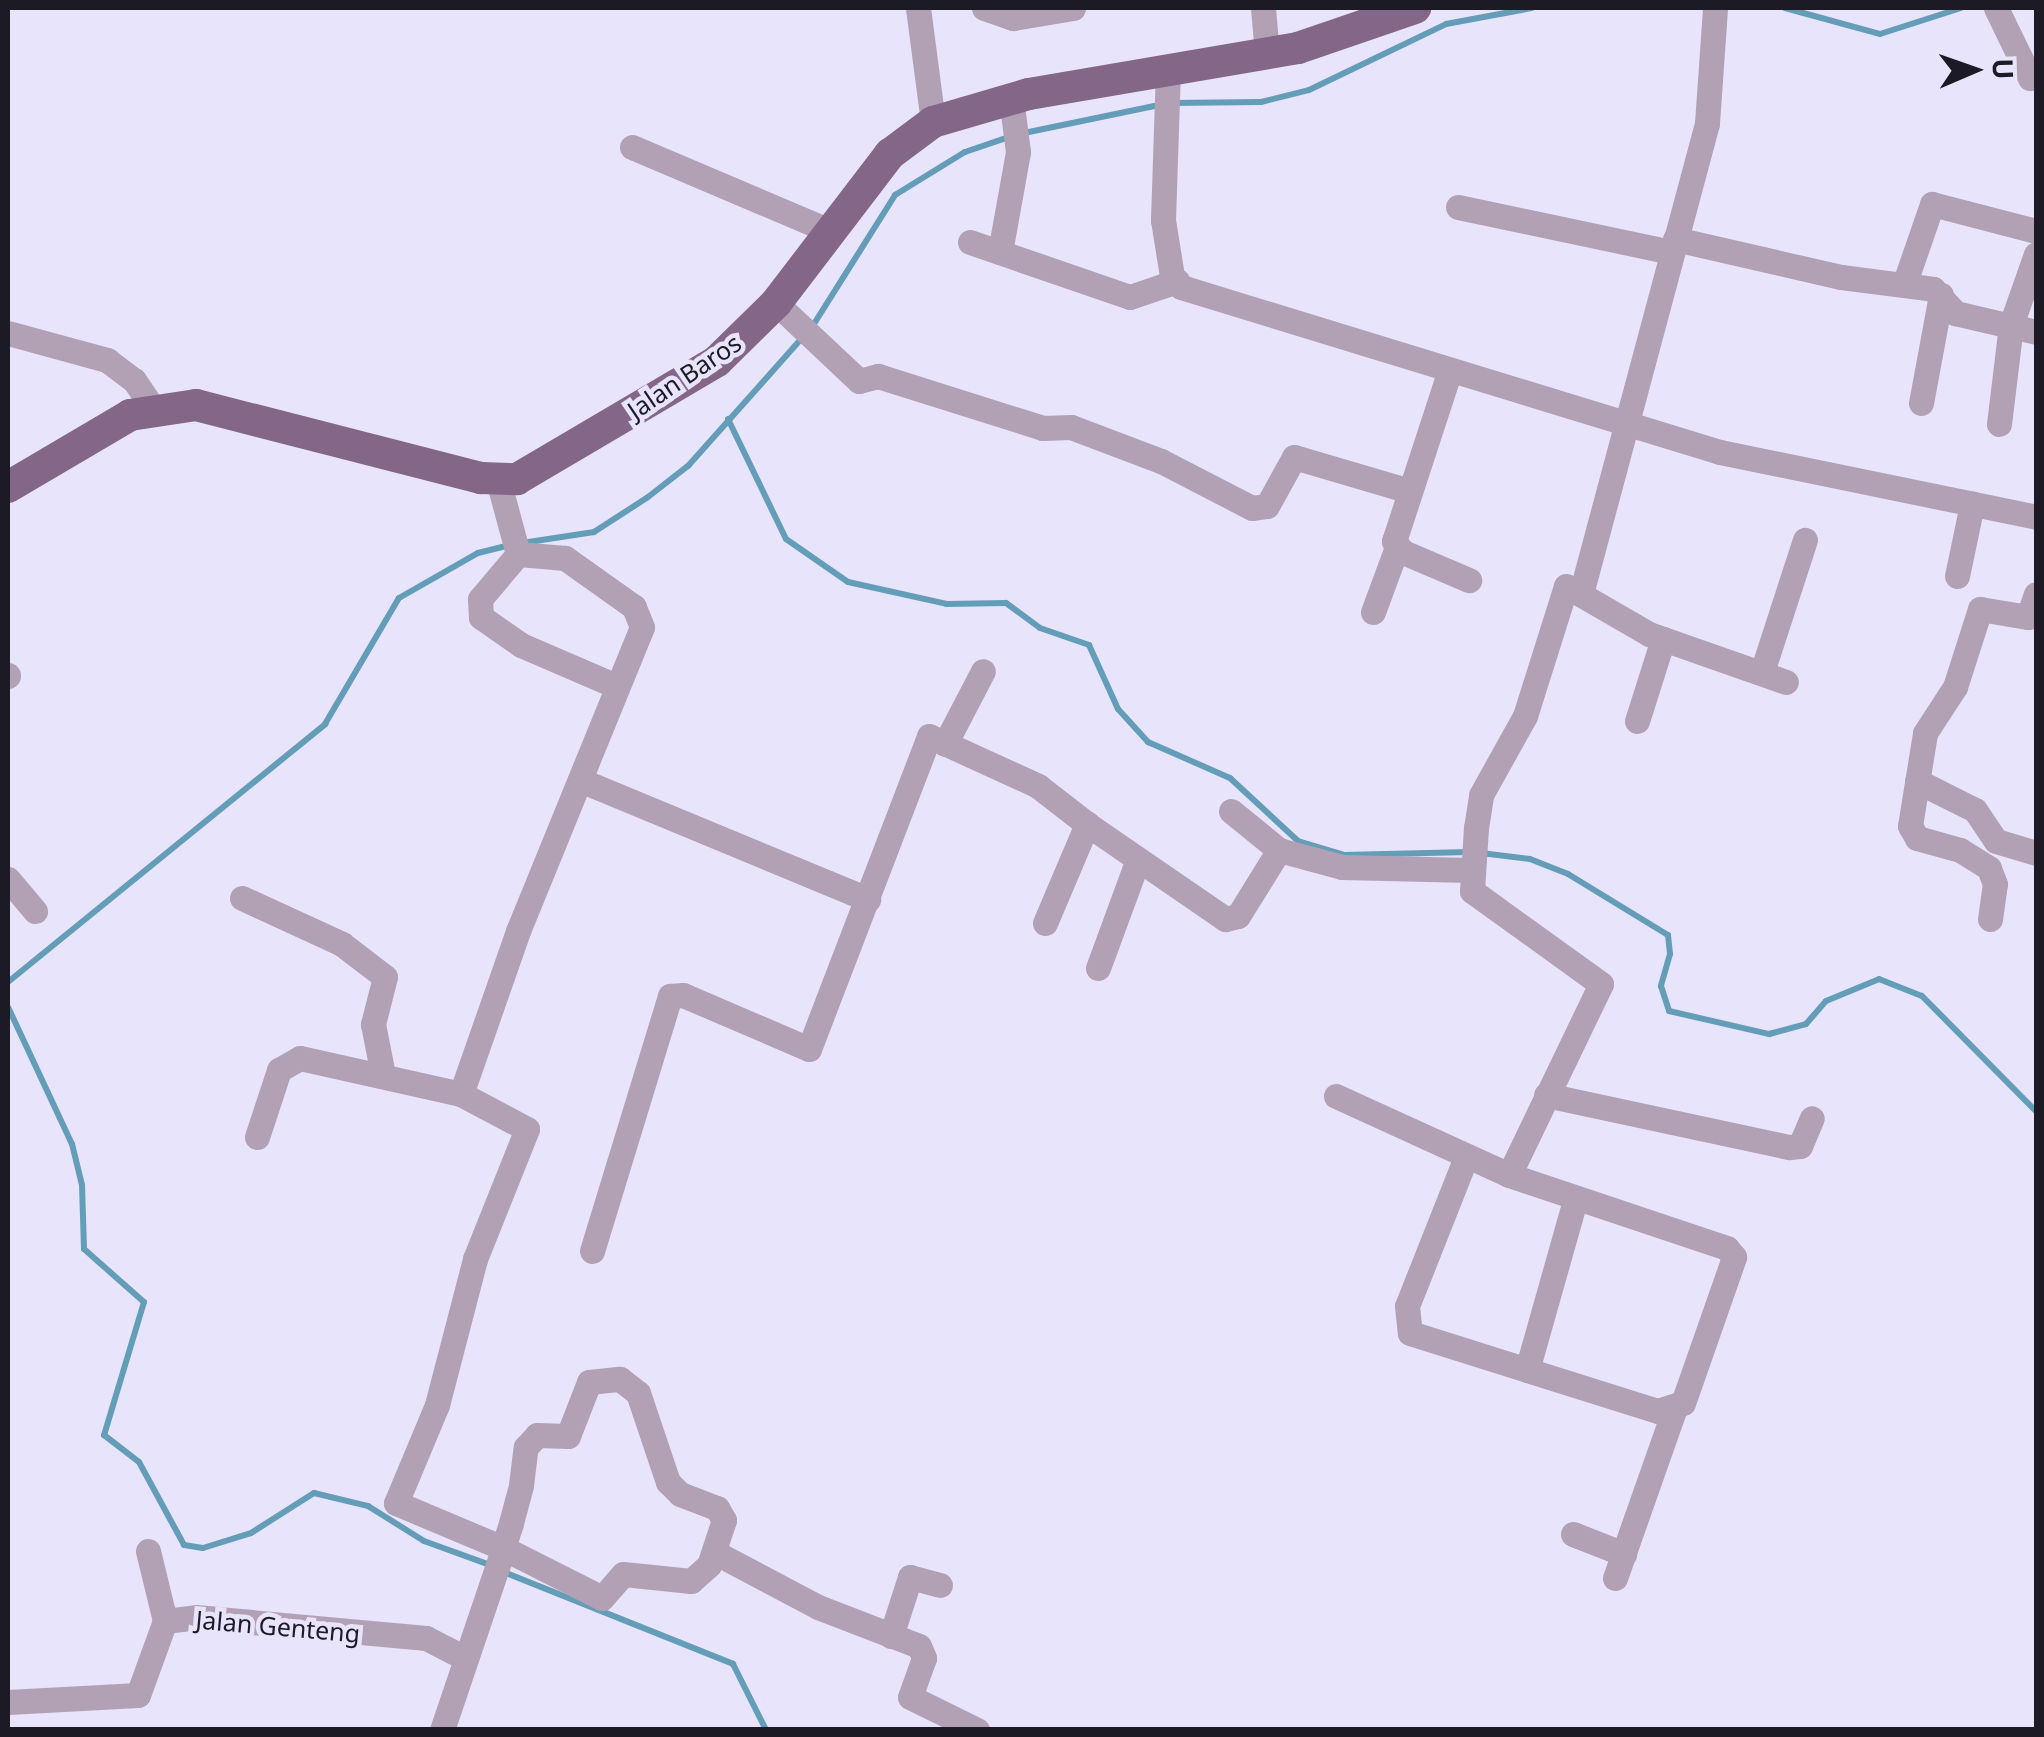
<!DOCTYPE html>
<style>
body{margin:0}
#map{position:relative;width:2044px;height:1737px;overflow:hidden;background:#e7e4fc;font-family:"Noto Sans",sans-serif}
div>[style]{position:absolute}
.stream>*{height:6px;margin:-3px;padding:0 3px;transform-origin:3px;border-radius:3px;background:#649db8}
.minor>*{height:25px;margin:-12.5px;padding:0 12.5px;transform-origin:12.5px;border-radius:12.5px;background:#b2a1b4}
.major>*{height:32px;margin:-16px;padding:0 16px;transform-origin:16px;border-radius:16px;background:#836688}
span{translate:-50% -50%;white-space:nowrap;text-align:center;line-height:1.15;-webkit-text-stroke:9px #e7e4fc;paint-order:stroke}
.street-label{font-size:25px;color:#1c1b25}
.frame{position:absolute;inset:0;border:10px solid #1c1b25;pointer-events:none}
.north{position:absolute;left:1924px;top:20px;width:100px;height:100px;-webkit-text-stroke:8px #e7e4fc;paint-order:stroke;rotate:88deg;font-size:28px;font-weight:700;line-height:40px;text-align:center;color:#1c1b25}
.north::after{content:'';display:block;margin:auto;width:35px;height:45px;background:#1c1b25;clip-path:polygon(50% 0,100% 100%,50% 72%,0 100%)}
</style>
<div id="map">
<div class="stream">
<i style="left:1785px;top:8px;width:98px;rotate:15.3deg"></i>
<i style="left:1880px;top:34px;width:85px;rotate:-17.8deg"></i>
<i style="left:1171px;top:103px;width:90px;rotate:-0.6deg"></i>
<i style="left:1261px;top:102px;width:49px;rotate:-14deg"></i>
<i style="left:1309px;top:90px;width:152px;rotate:-25.7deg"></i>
<i style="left:1446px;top:24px;width:87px;rotate:-10.5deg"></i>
<i style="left:1024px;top:133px;width:138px;rotate:-11.7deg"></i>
<i style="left:812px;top:327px;width:156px;rotate:-57.8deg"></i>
<i style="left:895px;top:195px;width:82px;rotate:-31.6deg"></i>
<i style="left:965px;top:152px;width:50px;rotate:-18.8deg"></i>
<i style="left:728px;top:419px;width:133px;rotate:64.2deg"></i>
<i style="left:786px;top:539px;width:75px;rotate:34.7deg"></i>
<i style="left:848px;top:582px;width:101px;rotate:12.5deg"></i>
<i style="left:947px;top:604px;width:59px;rotate:-1deg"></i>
<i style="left:1006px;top:603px;width:42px;rotate:36.3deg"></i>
<i style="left:1040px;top:628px;width:52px;rotate:19.1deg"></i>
<i style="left:1089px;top:645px;width:70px;rotate:65.6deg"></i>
<i style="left:1118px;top:709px;width:45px;rotate:47.7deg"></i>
<i style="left:1148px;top:742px;width:90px;rotate:23.7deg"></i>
<i style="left:1230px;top:778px;width:93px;rotate:42.8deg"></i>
<i style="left:1298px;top:841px;width:48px;rotate:16.9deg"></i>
<i style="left:1344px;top:855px;width:125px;rotate:-1.4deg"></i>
<i style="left:522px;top:543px;width:73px;rotate:-8.7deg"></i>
<i style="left:594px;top:532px;width:64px;rotate:-32.9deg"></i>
<i style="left:648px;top:497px;width:51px;rotate:-37.8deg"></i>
<i style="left:688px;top:466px;width:174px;rotate:-48.3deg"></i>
<i style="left:1481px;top:853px;width:49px;rotate:7deg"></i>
<i style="left:1530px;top:859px;width:41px;rotate:21.5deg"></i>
<i style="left:1568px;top:874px;width:117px;rotate:31.4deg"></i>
<i style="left:1668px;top:935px;width:19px;rotate:84deg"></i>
<i style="left:1670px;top:954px;width:33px;rotate:106deg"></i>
<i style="left:1661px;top:986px;width:26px;rotate:72deg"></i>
<i style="left:1669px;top:1011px;width:103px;rotate:13deg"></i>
<i style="left:1769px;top:1034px;width:38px;rotate:-15deg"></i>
<i style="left:1806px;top:1024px;width:30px;rotate:-49deg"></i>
<i style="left:1826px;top:1001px;width:57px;rotate:-22.5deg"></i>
<i style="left:1879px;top:979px;width:46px;rotate:21.6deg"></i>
<i style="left:1922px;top:996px;width:162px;rotate:45.3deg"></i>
<i style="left:8px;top:982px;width:409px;rotate:-39.1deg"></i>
<i style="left:325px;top:724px;width:146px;rotate:-59.6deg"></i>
<i style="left:399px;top:598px;width:91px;rotate:-29.7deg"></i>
<i style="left:478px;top:553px;width:32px;rotate:-14deg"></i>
<i style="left:8px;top:1007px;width:151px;rotate:65deg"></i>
<i style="left:72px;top:1144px;width:42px;rotate:76.3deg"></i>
<i style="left:82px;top:1185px;width:64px;rotate:88.2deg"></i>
<i style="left:84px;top:1249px;width:80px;rotate:41.5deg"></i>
<i style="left:144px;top:1302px;width:139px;rotate:106.7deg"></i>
<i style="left:104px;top:1435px;width:44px;rotate:37.6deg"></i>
<i style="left:139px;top:1462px;width:94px;rotate:61.5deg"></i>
<i style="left:184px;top:1545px;width:19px;rotate:9deg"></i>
<i style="left:203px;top:1548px;width:50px;rotate:-17.4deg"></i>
<i style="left:251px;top:1533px;width:75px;rotate:-32.4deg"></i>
<i style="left:314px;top:1493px;width:56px;rotate:13.5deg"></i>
<i style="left:368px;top:1506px;width:66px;rotate:32deg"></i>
<i style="left:424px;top:1541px;width:70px;rotate:20deg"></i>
<i style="left:501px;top:1571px;width:250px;rotate:21.8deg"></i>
<i style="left:733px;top:1664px;width:74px;rotate:63.4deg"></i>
</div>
<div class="minor">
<i style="left:918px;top:8px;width:115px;rotate:82.5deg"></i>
<i style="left:984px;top:8px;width:31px;rotate:19deg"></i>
<i style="left:1013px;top:18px;width:61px;rotate:-9.5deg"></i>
<i style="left:1263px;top:8px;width:46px;rotate:85deg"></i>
<i style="left:1996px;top:8px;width:78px;rotate:64.1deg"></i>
<i style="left:1168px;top:69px;width:151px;rotate:91.9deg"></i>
<i style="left:1163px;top:220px;width:57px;rotate:80.9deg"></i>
<i style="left:1172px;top:276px;width:14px;rotate:51deg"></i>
<i style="left:1181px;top:287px;width:564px;rotate:17.02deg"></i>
<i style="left:1720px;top:452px;width:323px;rotate:11.6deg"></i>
<i style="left:632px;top:147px;width:213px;rotate:23deg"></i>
<i style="left:1458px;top:207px;width:219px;rotate:11.9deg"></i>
<i style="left:1675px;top:239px;width:170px;rotate:12.9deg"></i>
<i style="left:1841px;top:277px;width:93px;rotate:7.4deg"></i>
<i style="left:1933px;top:289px;width:33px;rotate:47deg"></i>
<i style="left:1955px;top:313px;width:83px;rotate:13.2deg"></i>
<i style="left:970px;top:242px;width:169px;rotate:19deg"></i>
<i style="left:1130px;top:297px;width:50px;rotate:-18.8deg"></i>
<i style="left:1000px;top:252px;width:102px;rotate:-79.8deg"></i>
<i style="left:1018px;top:152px;width:54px;rotate:-97.4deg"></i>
<i style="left:1904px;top:285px;width:86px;rotate:-70.9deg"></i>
<i style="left:1932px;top:204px;width:107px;rotate:14.6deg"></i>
<i style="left:776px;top:303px;width:114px;rotate:43.2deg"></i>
<i style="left:859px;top:381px;width:20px;rotate:-15deg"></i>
<i style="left:878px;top:376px;width:173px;rotate:17.5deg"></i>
<i style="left:1043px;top:428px;width:28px;rotate:-2deg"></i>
<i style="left:1071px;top:427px;width:96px;rotate:20.7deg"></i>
<i style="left:1161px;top:461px;width:102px;rotate:27.3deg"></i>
<i style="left:1252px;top:508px;width:15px;rotate:-8deg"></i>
<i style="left:1267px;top:506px;width:56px;rotate:-61.1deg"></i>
<i style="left:1294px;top:457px;width:117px;rotate:16.4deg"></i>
<i style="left:8px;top:333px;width:103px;rotate:15.3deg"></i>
<i style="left:107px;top:360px;width:34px;rotate:37deg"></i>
<i style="left:134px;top:380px;width:34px;rotate:56deg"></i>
<i style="left:1449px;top:373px;width:177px;rotate:108.1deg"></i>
<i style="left:1394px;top:541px;width:14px;rotate:51deg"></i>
<i style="left:1403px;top:552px;width:72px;rotate:23deg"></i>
<i style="left:1921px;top:403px;width:110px;rotate:-79.5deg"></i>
<i style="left:1999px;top:424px;width:100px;rotate:-83.1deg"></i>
<i style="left:2011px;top:325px;width:75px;rotate:-70.6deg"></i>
<i style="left:518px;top:554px;width:59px;rotate:130.2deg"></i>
<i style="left:480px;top:599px;width:18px;rotate:87deg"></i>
<i style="left:481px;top:617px;width:49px;rotate:35deg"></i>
<i style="left:521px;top:645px;width:103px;rotate:23.3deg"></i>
<i style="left:1957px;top:576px;width:74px;rotate:-78.2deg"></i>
<i style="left:1582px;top:590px;width:483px;rotate:-75deg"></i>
<i style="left:1707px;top:123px;width:115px;rotate:-86deg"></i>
<i style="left:1373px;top:612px;width:69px;rotate:-69.7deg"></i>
<i style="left:1762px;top:672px;width:139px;rotate:-72deg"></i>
<i style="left:8px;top:675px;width:1px;rotate:90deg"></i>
<i style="left:1637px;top:721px;width:86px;rotate:-72.4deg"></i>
<i style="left:945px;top:744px;width:82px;rotate:-62.5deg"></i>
<i style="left:580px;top:780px;width:312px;rotate:22.5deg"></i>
<i style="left:1917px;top:781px;width:65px;rotate:26.6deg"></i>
<i style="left:1975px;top:810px;width:37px;rotate:56deg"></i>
<i style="left:1996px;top:841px;width:42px;rotate:16.7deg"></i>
<i style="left:1231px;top:811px;width:62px;rotate:39.1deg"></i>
<i style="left:1279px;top:850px;width:65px;rotate:15.1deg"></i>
<i style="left:1342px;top:867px;width:128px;rotate:1.3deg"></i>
<i style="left:8px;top:879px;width:42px;rotate:49.8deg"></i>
<i style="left:242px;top:898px;width:110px;rotate:24.7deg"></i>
<i style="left:342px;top:944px;width:54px;rotate:37.5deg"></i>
<i style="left:385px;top:977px;width:49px;rotate:104.3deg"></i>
<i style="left:373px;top:1024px;width:52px;rotate:78.9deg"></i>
<i style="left:1990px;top:919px;width:35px;rotate:-82deg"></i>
<i style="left:1995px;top:884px;width:17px;rotate:-111deg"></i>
<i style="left:1989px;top:868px;width:34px;rotate:-148deg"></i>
<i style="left:1960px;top:850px;width:45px;rotate:-164.4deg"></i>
<i style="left:1917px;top:838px;width:14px;rotate:-120deg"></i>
<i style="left:1910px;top:826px;width:94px;rotate:-80.8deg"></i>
<i style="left:1925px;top:733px;width:55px;rotate:-56.9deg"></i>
<i style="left:1955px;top:687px;width:82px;rotate:-72.2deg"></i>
<i style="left:1980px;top:609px;width:49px;rotate:9.5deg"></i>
<i style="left:2028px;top:617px;width:24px;rotate:-71deg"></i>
<i style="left:1045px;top:923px;width:108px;rotate:-67deg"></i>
<i style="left:1087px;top:824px;width:168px;rotate:34.5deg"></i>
<i style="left:1225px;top:919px;width:13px;rotate:-13deg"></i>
<i style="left:1238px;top:916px;width:78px;rotate:-58.2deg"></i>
<i style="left:1098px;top:968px;width:116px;rotate:-69.8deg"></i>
<i style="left:1546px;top:1095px;width:249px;rotate:12.1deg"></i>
<i style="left:1789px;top:1147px;width:11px;rotate:-5deg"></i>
<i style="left:1800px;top:1146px;width:30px;rotate:-67deg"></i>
<i style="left:1336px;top:1096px;width:190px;rotate:24.5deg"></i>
<i style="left:257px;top:1137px;width:71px;rotate:-71.8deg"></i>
<i style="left:279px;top:1070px;width:24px;rotate:-30deg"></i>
<i style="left:300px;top:1058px;width:165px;rotate:12.6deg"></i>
<i style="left:461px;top:1094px;width:173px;rotate:-70.7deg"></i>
<i style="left:518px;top:931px;width:328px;rotate:-67.8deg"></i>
<i style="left:642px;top:627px;width:22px;rotate:-112deg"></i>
<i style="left:634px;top:607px;width:85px;rotate:-144.6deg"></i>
<i style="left:565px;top:558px;width:47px;rotate:-175.1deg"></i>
<i style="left:518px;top:554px;width:77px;rotate:-105.1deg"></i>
<i style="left:1466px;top:1157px;width:160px;rotate:111.6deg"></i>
<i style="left:1407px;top:1306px;width:27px;rotate:84deg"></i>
<i style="left:1410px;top:1333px;width:260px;rotate:17.5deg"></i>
<i style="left:1658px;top:1411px;width:26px;rotate:-18deg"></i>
<i style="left:1683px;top:1403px;width:155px;rotate:-70.7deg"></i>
<i style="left:1734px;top:1257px;width:11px;rotate:-128deg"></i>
<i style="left:1727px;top:1248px;width:230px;rotate:-161.5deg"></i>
<i style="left:1509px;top:1175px;width:212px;rotate:-64.3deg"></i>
<i style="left:1601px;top:984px;width:159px;rotate:-144.2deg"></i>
<i style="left:1472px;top:891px;width:63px;rotate:-86.4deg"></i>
<i style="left:1476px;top:828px;width:33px;rotate:-81deg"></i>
<i style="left:1481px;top:795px;width:90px;rotate:-60.9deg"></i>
<i style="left:1525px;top:716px;width:136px;rotate:-72.5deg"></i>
<i style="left:1566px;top:586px;width:96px;rotate:30deg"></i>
<i style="left:1649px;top:634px;width:145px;rotate:19.3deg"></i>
<i style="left:592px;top:1251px;width:267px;rotate:-73deg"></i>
<i style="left:670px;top:996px;width:13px;rotate:-4deg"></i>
<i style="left:683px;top:995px;width:137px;rotate:23.2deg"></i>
<i style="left:809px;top:1049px;width:335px;rotate:-69deg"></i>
<i style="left:929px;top:736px;width:120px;rotate:24.6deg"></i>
<i style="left:1038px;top:786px;width:62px;rotate:37.8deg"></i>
<i style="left:1527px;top:1370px;width:177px;rotate:-74.2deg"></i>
<i style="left:1573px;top:1534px;width:55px;rotate:21.4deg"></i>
<i style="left:148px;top:1551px;width:72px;rotate:76.3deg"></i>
<i style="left:716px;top:1553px;width:115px;rotate:27.9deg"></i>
<i style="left:818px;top:1607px;width:108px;rotate:21.1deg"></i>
<i style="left:919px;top:1646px;width:13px;rotate:67deg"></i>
<i style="left:924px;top:1658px;width:41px;rotate:109.7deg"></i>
<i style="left:910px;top:1697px;width:75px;rotate:26.2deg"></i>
<i style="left:1615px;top:1578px;width:178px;rotate:-70.6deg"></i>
<i style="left:165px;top:1621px;width:31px;rotate:-7deg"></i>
<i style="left:196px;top:1617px;width:231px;rotate:5.2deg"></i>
<i style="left:426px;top:1638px;width:42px;rotate:27.2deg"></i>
<i style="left:891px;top:1636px;width:62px;rotate:-72.1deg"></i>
<i style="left:910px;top:1577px;width:31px;rotate:15deg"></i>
<i style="left:8px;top:1702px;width:130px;rotate:-3.1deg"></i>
<i style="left:138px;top:1695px;width:79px;rotate:-70deg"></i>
<i style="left:442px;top:1730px;width:184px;rotate:-71.3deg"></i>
<i style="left:501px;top:1556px;width:8px;rotate:-76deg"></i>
<i style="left:503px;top:1548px;width:26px;rotate:-72deg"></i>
<i style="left:511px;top:1523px;width:39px;rotate:-75deg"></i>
<i style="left:521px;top:1485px;width:38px;rotate:-83deg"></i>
<i style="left:526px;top:1447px;width:16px;rotate:-47deg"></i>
<i style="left:537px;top:1435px;width:31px;rotate:2deg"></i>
<i style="left:568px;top:1436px;width:58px;rotate:-68.7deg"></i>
<i style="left:589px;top:1382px;width:31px;rotate:-6deg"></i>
<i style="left:620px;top:1379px;width:23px;rotate:38deg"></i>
<i style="left:638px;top:1393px;width:94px;rotate:71.4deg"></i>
<i style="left:668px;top:1482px;width:17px;rotate:45deg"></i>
<i style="left:680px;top:1494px;width:40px;rotate:21deg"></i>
<i style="left:717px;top:1508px;width:14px;rotate:60deg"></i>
<i style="left:724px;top:1520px;width:47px;rotate:108.4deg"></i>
<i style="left:709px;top:1565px;width:24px;rotate:138deg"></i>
<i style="left:691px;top:1581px;width:68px;rotate:-174.1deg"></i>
<i style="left:623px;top:1574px;width:32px;rotate:131deg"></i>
<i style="left:602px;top:1598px;width:111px;rotate:-153.2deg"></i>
<i style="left:503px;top:1548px;width:116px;rotate:-157.2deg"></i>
<i style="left:396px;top:1503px;width:106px;rotate:-67.3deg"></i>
<i style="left:437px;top:1405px;width:151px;rotate:-75.4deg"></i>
<i style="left:475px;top:1259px;width:140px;rotate:-68.2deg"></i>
<i style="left:527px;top:1129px;width:75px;rotate:-152.1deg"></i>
</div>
<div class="major">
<i style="left:8px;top:487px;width:142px;rotate:-30.5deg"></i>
<i style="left:130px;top:415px;width:67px;rotate:-8.6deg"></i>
<i style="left:196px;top:405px;width:294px;rotate:14.4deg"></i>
<i style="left:481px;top:478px;width:36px;rotate:2deg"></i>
<i style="left:517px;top:479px;width:232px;rotate:-30.5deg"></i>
<i style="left:717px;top:361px;width:83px;rotate:-44.5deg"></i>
<i style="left:776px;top:303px;width:188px;rotate:-52.6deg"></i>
<i style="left:890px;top:154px;width:54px;rotate:-36.7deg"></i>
<i style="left:933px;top:122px;width:100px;rotate:-16.3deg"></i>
<i style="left:1029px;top:94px;width:273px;rotate:-9.7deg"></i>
<i style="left:1298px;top:48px;width:124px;rotate:-18.9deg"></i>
</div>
<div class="street-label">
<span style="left:684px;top:376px;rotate:-34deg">Jalan Baros</span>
<span style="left:278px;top:1626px;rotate:5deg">Jalan Genteng</span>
</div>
<div class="frame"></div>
<div class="north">U</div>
</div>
